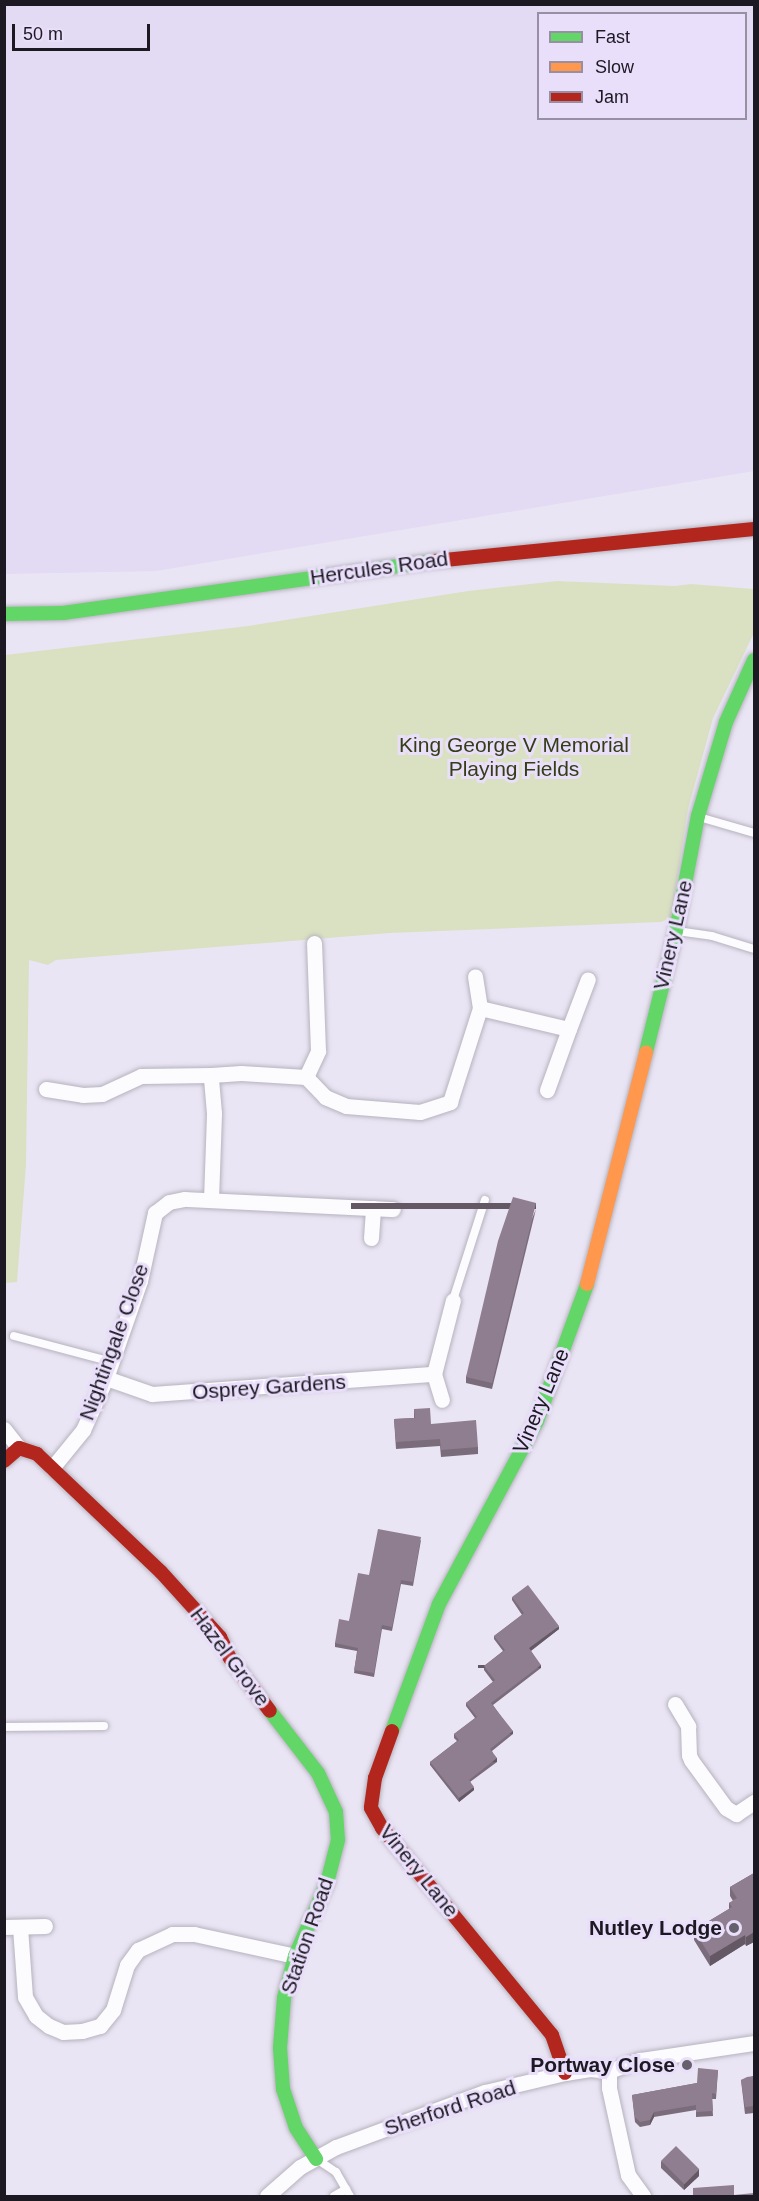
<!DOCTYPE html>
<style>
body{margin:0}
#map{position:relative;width:759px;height:2201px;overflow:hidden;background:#eae5f4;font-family:Arial,sans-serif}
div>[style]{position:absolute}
.built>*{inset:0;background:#e3daf3}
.green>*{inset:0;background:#dae1c2}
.roads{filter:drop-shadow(0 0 2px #b6b2be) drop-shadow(0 0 2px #b6b2be)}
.lane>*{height:8px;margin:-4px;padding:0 4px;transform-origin:4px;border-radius:4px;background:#fcfbfd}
.street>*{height:15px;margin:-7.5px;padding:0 7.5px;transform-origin:7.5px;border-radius:7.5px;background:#fcfbfd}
.fast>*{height:14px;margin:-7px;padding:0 7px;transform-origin:7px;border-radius:7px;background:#63d668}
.slow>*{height:14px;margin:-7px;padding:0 7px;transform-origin:7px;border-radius:7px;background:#ff974d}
.jam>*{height:14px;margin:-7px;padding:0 7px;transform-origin:7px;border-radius:7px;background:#b3261e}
.wall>*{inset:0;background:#7b6c7b}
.shaded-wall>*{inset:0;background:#645864;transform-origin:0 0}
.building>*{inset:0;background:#8f7e8f;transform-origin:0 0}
.dots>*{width:16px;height:16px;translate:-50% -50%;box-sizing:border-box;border:3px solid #e9dffa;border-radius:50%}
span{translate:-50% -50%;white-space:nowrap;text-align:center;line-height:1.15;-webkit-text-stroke:6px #e9dffa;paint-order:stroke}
.street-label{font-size:21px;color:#1d1923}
.park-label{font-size:21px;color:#353d16}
.poi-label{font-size:21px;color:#1d1923;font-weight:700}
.right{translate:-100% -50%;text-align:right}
.frame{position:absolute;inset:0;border:6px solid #1d1923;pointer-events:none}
.legend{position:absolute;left:537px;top:12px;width:210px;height:108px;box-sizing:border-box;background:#e9dffa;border:2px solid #9790a4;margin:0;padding:8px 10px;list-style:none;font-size:18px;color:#1d1923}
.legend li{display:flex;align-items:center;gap:12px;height:30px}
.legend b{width:30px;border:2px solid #9790a4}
.scale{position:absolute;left:12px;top:24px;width:138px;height:27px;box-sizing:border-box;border:3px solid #1d1923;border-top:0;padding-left:8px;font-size:18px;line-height:21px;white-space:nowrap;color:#1d1923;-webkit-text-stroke:4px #e9dffa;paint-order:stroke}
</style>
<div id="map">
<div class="built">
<i style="clip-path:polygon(evenodd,4px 5px,754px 5px,754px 471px,156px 571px,5px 574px,4px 5px,538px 14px,746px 14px,746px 118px,538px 118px,538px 14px)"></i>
</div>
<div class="green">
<i style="clip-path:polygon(557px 581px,675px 586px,691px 584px,754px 589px,754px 633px,713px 718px,688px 809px,671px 918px,661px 922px,390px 933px,56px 960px,48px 965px,29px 960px,26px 1165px,17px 1282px,5px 1283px,5px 655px,248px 626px,468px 591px)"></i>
</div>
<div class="roads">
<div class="lane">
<i style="left:699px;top:817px;width:57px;rotate:16.2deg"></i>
<i style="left:677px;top:931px;width:35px;rotate:8deg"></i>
<i style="left:712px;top:936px;width:44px;rotate:17.2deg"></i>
<i style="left:453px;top:1300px;width:105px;rotate:-72.3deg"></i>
<i style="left:14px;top:1336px;width:101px;rotate:14.9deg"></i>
<i style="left:4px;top:1727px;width:100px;rotate:-0.6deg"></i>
<i style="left:318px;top:2160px;width:22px;rotate:34deg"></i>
<i style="left:336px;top:2172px;width:28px;rotate:60deg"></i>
<i style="left:334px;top:2196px;width:14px;rotate:-30deg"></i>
</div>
<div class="street">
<i style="left:480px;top:1008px;width:91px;rotate:13.3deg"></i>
<i style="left:569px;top:1029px;width:65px;rotate:109.8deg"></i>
<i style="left:569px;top:1029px;width:53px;rotate:-69.2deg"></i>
<i style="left:306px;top:1077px;width:29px;rotate:-65deg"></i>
<i style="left:318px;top:1051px;width:108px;rotate:-92.1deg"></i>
<i style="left:46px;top:1089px;width:37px;rotate:9deg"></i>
<i style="left:83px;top:1095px;width:19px;rotate:-3deg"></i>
<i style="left:102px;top:1094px;width:43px;rotate:-24.8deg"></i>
<i style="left:141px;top:1076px;width:70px;rotate:-0.8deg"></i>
<i style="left:211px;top:1200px;width:87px;rotate:-88deg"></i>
<i style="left:214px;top:1113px;width:38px;rotate:-95deg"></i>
<i style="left:211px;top:1075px;width:30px;rotate:-4deg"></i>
<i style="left:241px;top:1073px;width:65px;rotate:3.5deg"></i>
<i style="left:306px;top:1077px;width:28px;rotate:46deg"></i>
<i style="left:325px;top:1097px;width:23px;rotate:23deg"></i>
<i style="left:346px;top:1106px;width:74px;rotate:4.6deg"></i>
<i style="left:420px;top:1112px;width:32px;rotate:-18deg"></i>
<i style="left:450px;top:1102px;width:99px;rotate:-72.3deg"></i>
<i style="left:480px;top:1008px;width:32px;rotate:-99deg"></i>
<i style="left:371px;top:1238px;width:30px;rotate:-86deg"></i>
<i style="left:434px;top:1374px;width:27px;rotate:73deg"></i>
<i style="left:106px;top:1378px;width:49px;rotate:19.2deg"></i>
<i style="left:152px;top:1394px;width:283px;rotate:-4.1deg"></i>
<i style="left:434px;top:1374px;width:76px;rotate:-75.6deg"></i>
<i style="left:4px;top:1429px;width:24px;rotate:52deg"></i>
<i style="left:52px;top:1468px;width:49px;rotate:-50.8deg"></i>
<i style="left:83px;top:1430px;width:57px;rotate:-66.1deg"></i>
<i style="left:106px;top:1378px;width:103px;rotate:-70.7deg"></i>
<i style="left:140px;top:1281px;width:70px;rotate:-77.6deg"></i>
<i style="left:155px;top:1213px;width:18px;rotate:-38deg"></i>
<i style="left:169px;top:1202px;width:16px;rotate:-11deg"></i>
<i style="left:185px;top:1199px;width:208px;rotate:2.8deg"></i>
<i style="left:675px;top:1704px;width:26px;rotate:59deg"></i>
<i style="left:688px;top:1726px;width:29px;rotate:88deg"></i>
<i style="left:689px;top:1755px;width:5px;rotate:68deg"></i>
<i style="left:691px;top:1760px;width:59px;rotate:53.9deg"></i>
<i style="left:726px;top:1808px;width:12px;rotate:31deg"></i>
<i style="left:736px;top:1814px;width:22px;rotate:-34deg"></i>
<i style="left:4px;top:1927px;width:41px;rotate:-1.4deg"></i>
<i style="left:20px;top:1927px;width:70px;rotate:85.9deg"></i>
<i style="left:25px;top:1997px;width:22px;rotate:60deg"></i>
<i style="left:36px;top:2016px;width:16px;rotate:38deg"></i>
<i style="left:49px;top:2026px;width:15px;rotate:23deg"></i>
<i style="left:63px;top:2032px;width:19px;rotate:-3deg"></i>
<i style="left:82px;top:2031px;width:19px;rotate:-16deg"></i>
<i style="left:100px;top:2026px;width:21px;rotate:-51deg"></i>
<i style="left:113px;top:2010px;width:47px;rotate:-72.7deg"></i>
<i style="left:127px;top:1965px;width:19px;rotate:-54deg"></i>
<i style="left:138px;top:1950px;width:38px;rotate:-25deg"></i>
<i style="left:172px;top:1934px;width:22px"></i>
<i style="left:194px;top:1934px;width:103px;rotate:12.3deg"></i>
<i style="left:609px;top:2071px;width:17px;rotate:90deg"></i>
<i style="left:609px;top:2088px;width:89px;rotate:77.7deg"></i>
<i style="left:628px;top:2175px;width:26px;rotate:54deg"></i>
<i style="left:267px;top:2196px;width:44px;rotate:-41.3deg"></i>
<i style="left:300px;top:2167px;width:41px;rotate:-29.1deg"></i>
<i style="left:336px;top:2147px;width:159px;rotate:-20.3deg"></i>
<i style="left:485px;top:2092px;width:82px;rotate:-13.4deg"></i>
<i style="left:565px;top:2073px;width:25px;rotate:-9deg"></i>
<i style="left:590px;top:2069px;width:19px;rotate:6deg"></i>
<i style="left:609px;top:2071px;width:33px;rotate:-20deg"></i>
<i style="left:640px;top:2060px;width:115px;rotate:-8.5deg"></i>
</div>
<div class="fast">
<i style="left:4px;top:614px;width:59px;rotate:-1deg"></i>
<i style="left:63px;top:613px;width:375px;rotate:-8deg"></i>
<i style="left:646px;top:1052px;width:125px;rotate:-76.1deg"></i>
<i style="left:676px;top:931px;width:117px;rotate:-79.2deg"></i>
<i style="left:698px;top:816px;width:98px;rotate:-73.4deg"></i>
<i style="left:726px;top:722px;width:68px;rotate:-65.7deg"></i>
<i style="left:270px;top:1711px;width:78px;rotate:52.3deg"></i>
<i style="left:318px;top:1773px;width:43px;rotate:65.2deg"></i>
<i style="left:336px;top:1812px;width:28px;rotate:86deg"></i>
<i style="left:338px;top:1840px;width:44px;rotate:104.3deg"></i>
<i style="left:327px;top:1883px;width:80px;rotate:113.7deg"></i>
<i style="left:295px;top:1956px;width:43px;rotate:104.7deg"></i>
<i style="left:284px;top:1998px;width:50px;rotate:94.6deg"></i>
<i style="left:280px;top:2048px;width:41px;rotate:85.8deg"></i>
<i style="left:283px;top:2089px;width:41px;rotate:71.6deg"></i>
<i style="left:296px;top:2128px;width:37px;rotate:57deg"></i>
<i style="left:392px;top:1731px;width:135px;rotate:-69.7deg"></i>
<i style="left:439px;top:1604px;width:208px;rotate:-61.8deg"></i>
<i style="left:537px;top:1421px;width:146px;rotate:-69.9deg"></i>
</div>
<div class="slow">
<i style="left:587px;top:1284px;width:239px;rotate:-75.7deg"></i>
</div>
<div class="jam">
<i style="left:434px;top:561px;width:322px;rotate:-5.7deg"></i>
<i style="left:4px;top:1461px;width:20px;rotate:-41deg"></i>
<i style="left:19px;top:1448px;width:19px;rotate:18deg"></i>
<i style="left:37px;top:1454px;width:171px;rotate:43.6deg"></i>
<i style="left:161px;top:1572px;width:88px;rotate:47.8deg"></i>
<i style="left:220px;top:1637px;width:23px;rotate:65deg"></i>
<i style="left:230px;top:1658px;width:66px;rotate:53deg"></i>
<i style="left:392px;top:1731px;width:50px;rotate:109.9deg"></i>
<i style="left:375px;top:1778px;width:30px;rotate:98deg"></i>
<i style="left:371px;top:1808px;width:23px;rotate:61deg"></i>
<i style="left:382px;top:1828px;width:268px;rotate:50.6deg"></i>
<i style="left:552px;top:2035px;width:40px;rotate:71.1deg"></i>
</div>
</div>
<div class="wall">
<i style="clip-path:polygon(536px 1209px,492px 1389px,466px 1383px,466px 1377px)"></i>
<i style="clip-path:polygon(414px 1409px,431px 1424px,478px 1447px,478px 1454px,441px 1457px,440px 1446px,396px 1449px,394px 1419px,414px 1418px)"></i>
<i style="clip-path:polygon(421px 1540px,413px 1586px,401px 1584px,392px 1631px,382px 1629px,374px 1677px,354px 1673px,357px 1651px,335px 1647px,335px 1643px,349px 1621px,369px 1575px)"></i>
<i style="clip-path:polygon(512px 1597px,559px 1629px,531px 1651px,541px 1668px,493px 1705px,513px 1734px,492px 1751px,497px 1762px,470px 1782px,474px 1790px,459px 1802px,430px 1765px,430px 1762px,457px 1741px,454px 1738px,454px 1734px,475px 1718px,466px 1706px,466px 1703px,493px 1682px,484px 1670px,484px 1666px,503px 1651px,494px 1639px,494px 1636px,522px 1615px,512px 1600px)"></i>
<i style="clip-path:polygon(754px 1873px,754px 1942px,746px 1946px,745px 1944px,710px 1966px,694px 1940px,694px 1930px,729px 1909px,729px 1903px,733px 1901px,730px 1896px,730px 1887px)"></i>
<i style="clip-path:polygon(718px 2070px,716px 2099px,712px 2099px,713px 2116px,696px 2117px,696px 2110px,654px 2117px,650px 2125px,640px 2127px,635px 2122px,632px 2095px,697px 2083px)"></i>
<i style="clip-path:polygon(754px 2076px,754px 2113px,745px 2114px,741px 2080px)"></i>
<i style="clip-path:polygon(661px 2161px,699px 2176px,684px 2190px,661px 2168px)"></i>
</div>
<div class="shaded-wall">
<i style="left:536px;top:1203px;width:6px;height:185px;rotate:90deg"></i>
<i style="clip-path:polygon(559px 1626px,559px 1629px,529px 1652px,529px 1648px)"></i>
<i style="left:541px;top:1665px;width:3px;height:63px;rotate:90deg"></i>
<i style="left:513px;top:1731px;width:3px;height:29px;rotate:90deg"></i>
<i style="left:497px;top:1758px;width:4px;height:36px;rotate:90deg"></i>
<i style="clip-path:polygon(474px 1787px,474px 1790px,459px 1802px,459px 1798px)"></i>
<i style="clip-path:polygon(754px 1932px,754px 1942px,746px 1946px,746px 1937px)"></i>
<i style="clip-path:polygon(745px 1935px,745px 1944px,710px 1966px,710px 1956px)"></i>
<i style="clip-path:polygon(654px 2112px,654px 2117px,650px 2125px,650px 2120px)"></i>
<i style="clip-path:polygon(699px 2169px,699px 2176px,684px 2190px,684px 2183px)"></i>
</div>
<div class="building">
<i style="clip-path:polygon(513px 1197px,536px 1203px,492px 1383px,466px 1377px,498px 1241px)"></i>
<i style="clip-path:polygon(430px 1408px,431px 1424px,476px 1420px,478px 1447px,441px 1450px,440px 1439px,396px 1442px,394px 1419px,415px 1418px,414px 1409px)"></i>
<i style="clip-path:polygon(378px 1529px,421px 1537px,413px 1582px,401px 1580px,392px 1627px,382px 1625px,374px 1673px,354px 1670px,358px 1648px,335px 1643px,339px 1619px,349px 1621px,358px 1573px,369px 1575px)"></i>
<i style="clip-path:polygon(528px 1585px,559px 1626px,529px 1648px,541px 1665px,491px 1703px,513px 1731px,490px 1749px,497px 1758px,469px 1780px,474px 1787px,459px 1798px,430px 1762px,459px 1740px,454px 1734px,477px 1717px,466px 1703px,495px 1680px,484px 1666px,505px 1650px,494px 1636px,524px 1613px,512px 1597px)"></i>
<i style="clip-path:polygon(754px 1873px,754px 1932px,746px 1937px,745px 1935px,710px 1956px,694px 1930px,732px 1907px,729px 1903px,737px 1898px,730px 1887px)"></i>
<i style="clip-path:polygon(698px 2068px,718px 2070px,716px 2094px,712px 2093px,713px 2111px,696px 2112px,696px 2105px,654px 2112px,650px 2120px,640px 2122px,635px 2117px,632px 2095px,697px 2083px)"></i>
<i style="clip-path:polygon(754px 2076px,754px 2106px,745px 2107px,741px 2080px,747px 2077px)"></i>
<i style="left:676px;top:2146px;width:33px;height:21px;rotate:45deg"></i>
<i style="clip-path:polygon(734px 2185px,734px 2195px,754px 2193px,754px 2196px,693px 2196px,693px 2188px)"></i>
</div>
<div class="dots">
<i style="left:734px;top:1928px;background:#65606c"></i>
<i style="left:687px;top:2065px;background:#65606c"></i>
</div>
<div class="street-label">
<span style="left:379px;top:568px;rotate:-8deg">Hercules Road</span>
<span style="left:673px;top:935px;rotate:-77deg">Vinery Lane</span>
<span style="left:114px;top:1342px;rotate:-70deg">Nightingale Close</span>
<span style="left:269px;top:1387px;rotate:-4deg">Osprey Gardens</span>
<span style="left:541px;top:1401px;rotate:-67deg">Vinery Lane</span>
<span style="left:230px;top:1657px;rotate:53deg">Hazel Grove</span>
<span style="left:419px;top:1871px;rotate:51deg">Vinery Lane</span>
<span style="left:307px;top:1936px;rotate:-71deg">Station Road</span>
<span style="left:450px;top:2108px;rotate:-18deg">Sherford Road</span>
</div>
<div class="park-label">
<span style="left:514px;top:757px">King George V Memorial<br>Playing Fields</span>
</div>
<div class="poi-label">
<span class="right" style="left:722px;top:1928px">Nutley Lodge</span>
<span class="right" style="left:675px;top:2065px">Portway Close</span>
</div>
<div class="frame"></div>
<ul class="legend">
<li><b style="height:8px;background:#63d668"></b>Fast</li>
<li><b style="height:8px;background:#ff974d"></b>Slow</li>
<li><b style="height:8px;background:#b3261e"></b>Jam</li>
</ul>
<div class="scale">50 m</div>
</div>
